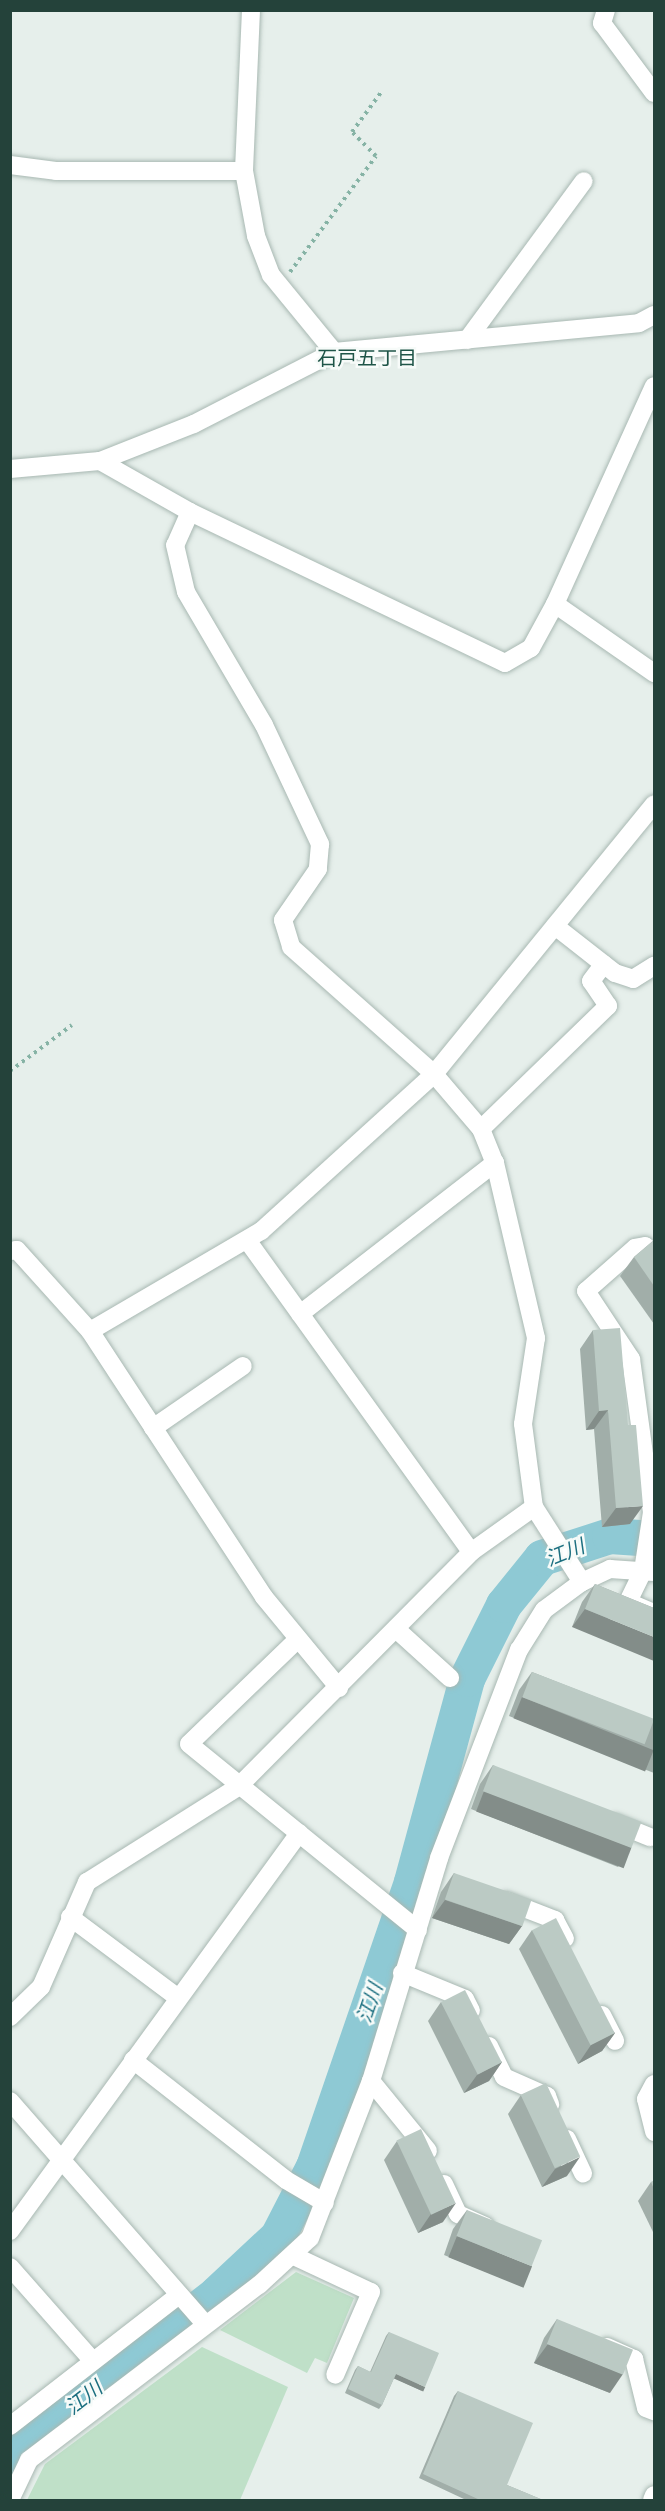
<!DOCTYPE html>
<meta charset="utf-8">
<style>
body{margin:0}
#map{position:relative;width:665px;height:2511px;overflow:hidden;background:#e6efeb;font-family:Poppins,"Noto Sans JP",sans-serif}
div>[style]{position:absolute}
.green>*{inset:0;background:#bfe0c8}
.river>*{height:36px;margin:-18px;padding:0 18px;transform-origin:18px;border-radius:18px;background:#8ec9d4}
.path>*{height:4px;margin-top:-2px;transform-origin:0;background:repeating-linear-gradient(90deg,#86b3a5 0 3px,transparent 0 7.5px)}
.roads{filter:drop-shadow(0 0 2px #a8b8b2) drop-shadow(0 0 2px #a8b8b2)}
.minor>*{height:18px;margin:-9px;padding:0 9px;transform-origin:9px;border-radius:9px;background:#fff}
.wall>*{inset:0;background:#a1aea9}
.shaded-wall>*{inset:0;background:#838d89;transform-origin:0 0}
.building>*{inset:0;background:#bbcac4;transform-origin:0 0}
span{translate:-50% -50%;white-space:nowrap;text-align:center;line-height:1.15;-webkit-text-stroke:5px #f7fbf9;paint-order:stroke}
.neighbourhood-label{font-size:20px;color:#1f5548}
.water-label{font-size:20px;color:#1c6f80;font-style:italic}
.frame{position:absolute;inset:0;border:12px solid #24423a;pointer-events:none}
</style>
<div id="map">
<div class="green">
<i style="clip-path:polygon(296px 2272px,354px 2298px,327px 2363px,315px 2358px,307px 2373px,220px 2330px)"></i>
<i style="clip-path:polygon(202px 2347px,288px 2387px,240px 2500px,27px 2500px,45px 2464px)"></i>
</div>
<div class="river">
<i style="left:10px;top:2456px;width:263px;rotate:-38deg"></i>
<i style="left:217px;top:2294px;width:83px;rotate:-43.1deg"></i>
<i style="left:278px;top:2237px;width:79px;rotate:-62.8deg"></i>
<i style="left:314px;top:2167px;width:301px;rotate:-71deg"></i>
<i style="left:412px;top:1882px;width:210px;rotate:-74.8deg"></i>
<i style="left:467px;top:1679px;width:83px;rotate:-63.4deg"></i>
<i style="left:504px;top:1605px;width:60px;rotate:-51deg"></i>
<i style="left:542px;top:1558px;width:71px;rotate:-17.9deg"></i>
<i style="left:610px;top:1536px;width:44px;rotate:3.9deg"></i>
</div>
<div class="path">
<i style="left:290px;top:272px;width:144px;rotate:-53.4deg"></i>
<i style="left:376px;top:156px;width:34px;rotate:-135deg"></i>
<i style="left:352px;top:132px;width:51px;rotate:-53.8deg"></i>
<i style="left:10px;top:1071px;width:77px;rotate:-36.6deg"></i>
</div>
<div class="roads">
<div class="minor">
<i style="left:251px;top:10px;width:161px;rotate:92.5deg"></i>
<i style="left:244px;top:171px;width:66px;rotate:79.5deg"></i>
<i style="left:256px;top:236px;width:42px;rotate:69deg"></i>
<i style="left:271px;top:275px;width:99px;rotate:50.7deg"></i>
<i style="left:606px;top:10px;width:14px;rotate:107deg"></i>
<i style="left:602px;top:23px;width:87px;rotate:53.4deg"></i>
<i style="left:10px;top:165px;width:46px;rotate:7.4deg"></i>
<i style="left:56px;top:171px;width:188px"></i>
<i style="left:467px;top:340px;width:197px;rotate:-53.7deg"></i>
<i style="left:100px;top:461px;width:103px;rotate:29.5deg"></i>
<i style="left:190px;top:512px;width:349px;rotate:25.6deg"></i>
<i style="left:505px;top:663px;width:30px;rotate:-30deg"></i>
<i style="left:531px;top:648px;width:50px;rotate:-61.4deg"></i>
<i style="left:555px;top:604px;width:239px;rotate:-65.6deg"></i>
<i style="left:10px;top:469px;width:90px;rotate:-5.1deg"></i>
<i style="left:100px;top:461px;width:101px;rotate:-21.5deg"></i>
<i style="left:194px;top:424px;width:157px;rotate:-27.2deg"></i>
<i style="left:334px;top:352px;width:306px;rotate:-5.4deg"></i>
<i style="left:639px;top:323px;width:17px;rotate:-28deg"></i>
<i style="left:190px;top:512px;width:36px;rotate:114deg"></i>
<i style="left:175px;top:545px;width:48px;rotate:76.8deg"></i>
<i style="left:186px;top:592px;width:154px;rotate:59.6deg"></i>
<i style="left:264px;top:725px;width:132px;rotate:64.8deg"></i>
<i style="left:320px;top:844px;width:25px;rotate:95deg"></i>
<i style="left:318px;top:869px;width:62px;rotate:124.5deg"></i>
<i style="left:283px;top:920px;width:28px;rotate:73deg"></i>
<i style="left:291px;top:947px;width:191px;rotate:41.6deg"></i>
<i style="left:434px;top:1074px;width:72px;rotate:49.5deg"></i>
<i style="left:481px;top:1129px;width:37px;rotate:68deg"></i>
<i style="left:495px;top:1163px;width:180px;rotate:76.8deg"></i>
<i style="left:536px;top:1338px;width:87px;rotate:98.6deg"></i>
<i style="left:523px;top:1424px;width:84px;rotate:82.5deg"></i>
<i style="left:534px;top:1507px;width:89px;rotate:57.4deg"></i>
<i style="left:555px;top:604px;width:121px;rotate:34.9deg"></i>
<i style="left:555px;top:926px;width:76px;rotate:38.1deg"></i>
<i style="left:615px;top:973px;width:19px;rotate:18deg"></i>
<i style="left:633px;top:979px;width:25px;rotate:-32deg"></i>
<i style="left:481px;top:1129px;width:177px;rotate:-44.1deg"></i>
<i style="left:608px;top:1006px;width:30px;rotate:-124deg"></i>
<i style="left:591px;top:981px;width:21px;rotate:-53deg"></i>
<i style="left:247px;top:1240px;width:384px;rotate:54.3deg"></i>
<i style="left:10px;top:1251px;width:7px;rotate:-8deg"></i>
<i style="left:17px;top:1250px;width:109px;rotate:48deg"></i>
<i style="left:90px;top:1331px;width:318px;rotate:56.8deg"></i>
<i style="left:264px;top:1597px;width:118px;rotate:50.5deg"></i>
<i style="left:654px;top:1253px;width:11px;rotate:-142deg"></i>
<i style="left:645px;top:1246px;width:10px;rotate:169deg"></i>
<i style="left:635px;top:1248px;width:65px;rotate:138.7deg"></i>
<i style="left:586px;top:1291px;width:82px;rotate:56.5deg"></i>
<i style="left:631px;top:1359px;width:154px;rotate:82.2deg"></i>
<i style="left:652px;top:1512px;width:60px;rotate:98.7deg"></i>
<i style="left:643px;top:1571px;width:34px;rotate:116deg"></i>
<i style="left:628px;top:1602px;width:28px;rotate:23deg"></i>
<i style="left:300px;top:1314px;width:247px;rotate:-37.8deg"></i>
<i style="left:90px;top:1331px;width:198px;rotate:-30.3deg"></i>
<i style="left:261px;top:1231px;width:234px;rotate:-42.2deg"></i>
<i style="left:434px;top:1074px;width:348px;rotate:-50.8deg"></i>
<i style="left:153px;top:1428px;width:109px;rotate:-34.6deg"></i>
<i style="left:396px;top:1629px;width:73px;rotate:42.2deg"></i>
<i style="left:298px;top:1639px;width:151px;rotate:136.1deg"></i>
<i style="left:189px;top:1744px;width:295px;rotate:39.1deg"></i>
<i style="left:615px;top:1823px;width:38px;rotate:22deg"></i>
<i style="left:506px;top:1901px;width:53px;rotate:21.2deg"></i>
<i style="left:555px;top:1920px;width:21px;rotate:62deg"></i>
<i style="left:70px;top:1917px;width:134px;rotate:36.8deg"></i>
<i style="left:402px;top:1973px;width:68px;rotate:22.4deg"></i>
<i style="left:465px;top:1999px;width:13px;rotate:63deg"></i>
<i style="left:602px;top:2015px;width:29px;rotate:63deg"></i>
<i style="left:10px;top:2017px;width:43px;rotate:-44.1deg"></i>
<i style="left:41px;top:1987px;width:115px;rotate:-66.3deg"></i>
<i style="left:87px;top:1882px;width:178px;rotate:-32.2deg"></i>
<i style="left:238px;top:1787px;width:331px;rotate:-45.2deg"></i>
<i style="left:471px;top:1552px;width:77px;rotate:-35.5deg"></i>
<i style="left:489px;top:2046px;width:34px;rotate:64deg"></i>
<i style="left:504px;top:2077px;width:47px;rotate:23.8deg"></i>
<i style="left:547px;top:2096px;width:9px;rotate:69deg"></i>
<i style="left:133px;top:2060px;width:194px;rotate:38.1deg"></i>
<i style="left:286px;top:2180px;width:45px;rotate:30.5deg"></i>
<i style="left:371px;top:2081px;width:90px;rotate:50.8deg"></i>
<i style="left:654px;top:2084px;width:17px;rotate:118deg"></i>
<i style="left:646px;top:2099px;width:34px;rotate:76deg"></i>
<i style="left:10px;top:2101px;width:296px;rotate:48.8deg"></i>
<i style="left:567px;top:2139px;width:38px;rotate:65deg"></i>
<i style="left:444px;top:2184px;width:33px;rotate:65deg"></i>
<i style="left:458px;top:2214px;width:30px;rotate:24deg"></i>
<i style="left:10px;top:2231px;width:492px;rotate:-54deg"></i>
<i style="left:294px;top:2256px;width:85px;rotate:25.1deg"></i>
<i style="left:371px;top:2292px;width:90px;rotate:113.4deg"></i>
<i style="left:10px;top:2267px;width:125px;rotate:48.6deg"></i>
<i style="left:607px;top:2347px;width:30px;rotate:24deg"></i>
<i style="left:634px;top:2359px;width:50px;rotate:76.2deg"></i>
<i style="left:646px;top:2408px;width:9px;rotate:21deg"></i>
<i style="left:10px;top:2426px;width:214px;rotate:-37.8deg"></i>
<i style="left:10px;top:2500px;width:44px;rotate:-64.6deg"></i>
<i style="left:29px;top:2460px;width:289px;rotate:-37.3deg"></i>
<i style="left:259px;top:2285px;width:69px;rotate:-42.7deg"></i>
<i style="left:310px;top:2238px;width:168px;rotate:-68.8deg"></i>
<i style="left:371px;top:2081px;width:233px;rotate:-73deg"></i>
<i style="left:439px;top:1858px;width:223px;rotate:-69deg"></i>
<i style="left:519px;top:1650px;width:47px;rotate:-58deg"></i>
<i style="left:544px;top:1610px;width:47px;rotate:-36.4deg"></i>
<i style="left:582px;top:1582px;width:31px;rotate:-25deg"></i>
<i style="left:610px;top:1569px;width:44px;rotate:3.9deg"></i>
<i style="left:652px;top:2500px;width:5px;rotate:-68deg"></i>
</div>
</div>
<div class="wall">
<i style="clip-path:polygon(654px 1240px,654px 1324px,620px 1276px,634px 1257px)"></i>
<i style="clip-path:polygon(593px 1330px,630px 1524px,602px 1527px,594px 1429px,586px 1430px,580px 1349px)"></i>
<i style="clip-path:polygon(595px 1584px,654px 1608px,572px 1627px,582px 1602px)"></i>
<i style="clip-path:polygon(532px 1672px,654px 1720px,654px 1773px,509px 1716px,519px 1690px)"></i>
<i style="clip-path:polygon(493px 1765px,631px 1848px,618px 1867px,471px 1809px,480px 1784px)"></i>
<i style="clip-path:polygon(454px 1873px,522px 1926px,509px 1944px,432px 1918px,441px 1892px)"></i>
<i style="clip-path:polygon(532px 1930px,615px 2033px,602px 2051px,578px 2064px,519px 1949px)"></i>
<i style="clip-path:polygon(441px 2002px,502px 2062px,489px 2081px,464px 2093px,428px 2021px)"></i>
<i style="clip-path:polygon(521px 2095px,567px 2176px,542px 2187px,508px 2114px)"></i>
<i style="clip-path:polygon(397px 2141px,443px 2222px,418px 2233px,384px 2160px)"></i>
<i style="clip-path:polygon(654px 2181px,654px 2234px,638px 2201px,651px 2182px)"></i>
<i style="clip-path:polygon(467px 2210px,519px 2285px,444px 2255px,453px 2229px)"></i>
<i style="clip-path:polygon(557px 2319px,610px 2393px,534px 2363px,544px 2338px)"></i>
<i style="clip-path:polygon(389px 2332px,422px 2391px,394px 2378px,382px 2405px,379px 2409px,345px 2393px,355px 2370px,358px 2366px,370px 2372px,386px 2336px)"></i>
<i style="clip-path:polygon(458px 2391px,507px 2485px,543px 2500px,466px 2500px,419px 2478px,454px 2396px)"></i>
</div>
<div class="shaded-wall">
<i style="clip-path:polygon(608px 1410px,594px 1429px,586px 1430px,599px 1411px)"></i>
<i style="clip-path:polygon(643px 1506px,630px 1524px,602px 1527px,616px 1508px)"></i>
<i style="clip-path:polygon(585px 1609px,654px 1637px,654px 1661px,572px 1627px)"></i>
<i style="left:522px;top:1697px;width:142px;height:23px;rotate:22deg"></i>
<i style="left:484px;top:1791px;width:158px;height:22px;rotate:21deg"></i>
<i style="clip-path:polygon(445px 1900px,522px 1926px,509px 1944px,432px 1918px)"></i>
<i style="clip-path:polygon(615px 2033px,602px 2051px,578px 2064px,591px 2045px)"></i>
<i style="clip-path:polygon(502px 2062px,489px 2081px,464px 2093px,477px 2075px)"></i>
<i style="clip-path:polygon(580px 2157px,567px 2176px,542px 2187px,555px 2169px)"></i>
<i style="clip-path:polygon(456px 2203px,443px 2222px,418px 2233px,431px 2214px)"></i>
<i style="left:457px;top:2236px;width:81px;height:23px;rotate:22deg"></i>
<i style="clip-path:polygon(548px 2344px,623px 2374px,610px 2393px,534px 2363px)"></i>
<i style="left:396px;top:2374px;width:32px;height:5px;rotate:24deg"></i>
</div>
<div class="building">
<i style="clip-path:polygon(654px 1240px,654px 1286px,634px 1257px)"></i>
<i style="clip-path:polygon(620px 1328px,628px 1425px,636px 1425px,643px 1506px,616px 1508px,608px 1410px,599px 1411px,593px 1330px)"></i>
<i style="clip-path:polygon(595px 1584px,654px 1608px,654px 1637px,585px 1609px)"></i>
<i style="left:532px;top:1672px;width:131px;height:27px;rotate:21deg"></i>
<i style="left:493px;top:1765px;width:159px;height:28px;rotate:21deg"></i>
<i style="left:454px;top:1873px;width:82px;height:28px;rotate:19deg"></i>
<i style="left:556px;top:1918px;width:129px;height:27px;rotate:63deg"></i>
<i style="left:465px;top:1990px;width:81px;height:27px;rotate:63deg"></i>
<i style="left:546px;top:2083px;width:81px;height:28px;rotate:65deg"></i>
<i style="left:421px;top:2129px;width:82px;height:27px;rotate:65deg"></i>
<i style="clip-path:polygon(654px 2181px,654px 2189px,651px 2182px)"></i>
<i style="left:467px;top:2210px;width:81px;height:28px;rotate:22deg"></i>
<i style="left:557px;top:2319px;width:82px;height:27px;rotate:22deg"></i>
<i style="clip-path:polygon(389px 2332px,439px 2353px,425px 2387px,396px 2374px,382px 2405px,348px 2389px,358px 2366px,371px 2372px)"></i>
<i style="clip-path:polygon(458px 2391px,533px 2423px,507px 2485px,543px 2500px,480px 2500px,423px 2474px)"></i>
</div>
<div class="neighbourhood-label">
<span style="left:367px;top:358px">石戸五丁目</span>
</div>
<div class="water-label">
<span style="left:565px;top:1553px;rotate:-22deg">江川</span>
<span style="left:370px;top:2003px;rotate:-71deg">江川</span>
<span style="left:84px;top:2398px;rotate:-38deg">江川</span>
</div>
<div class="frame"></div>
</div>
